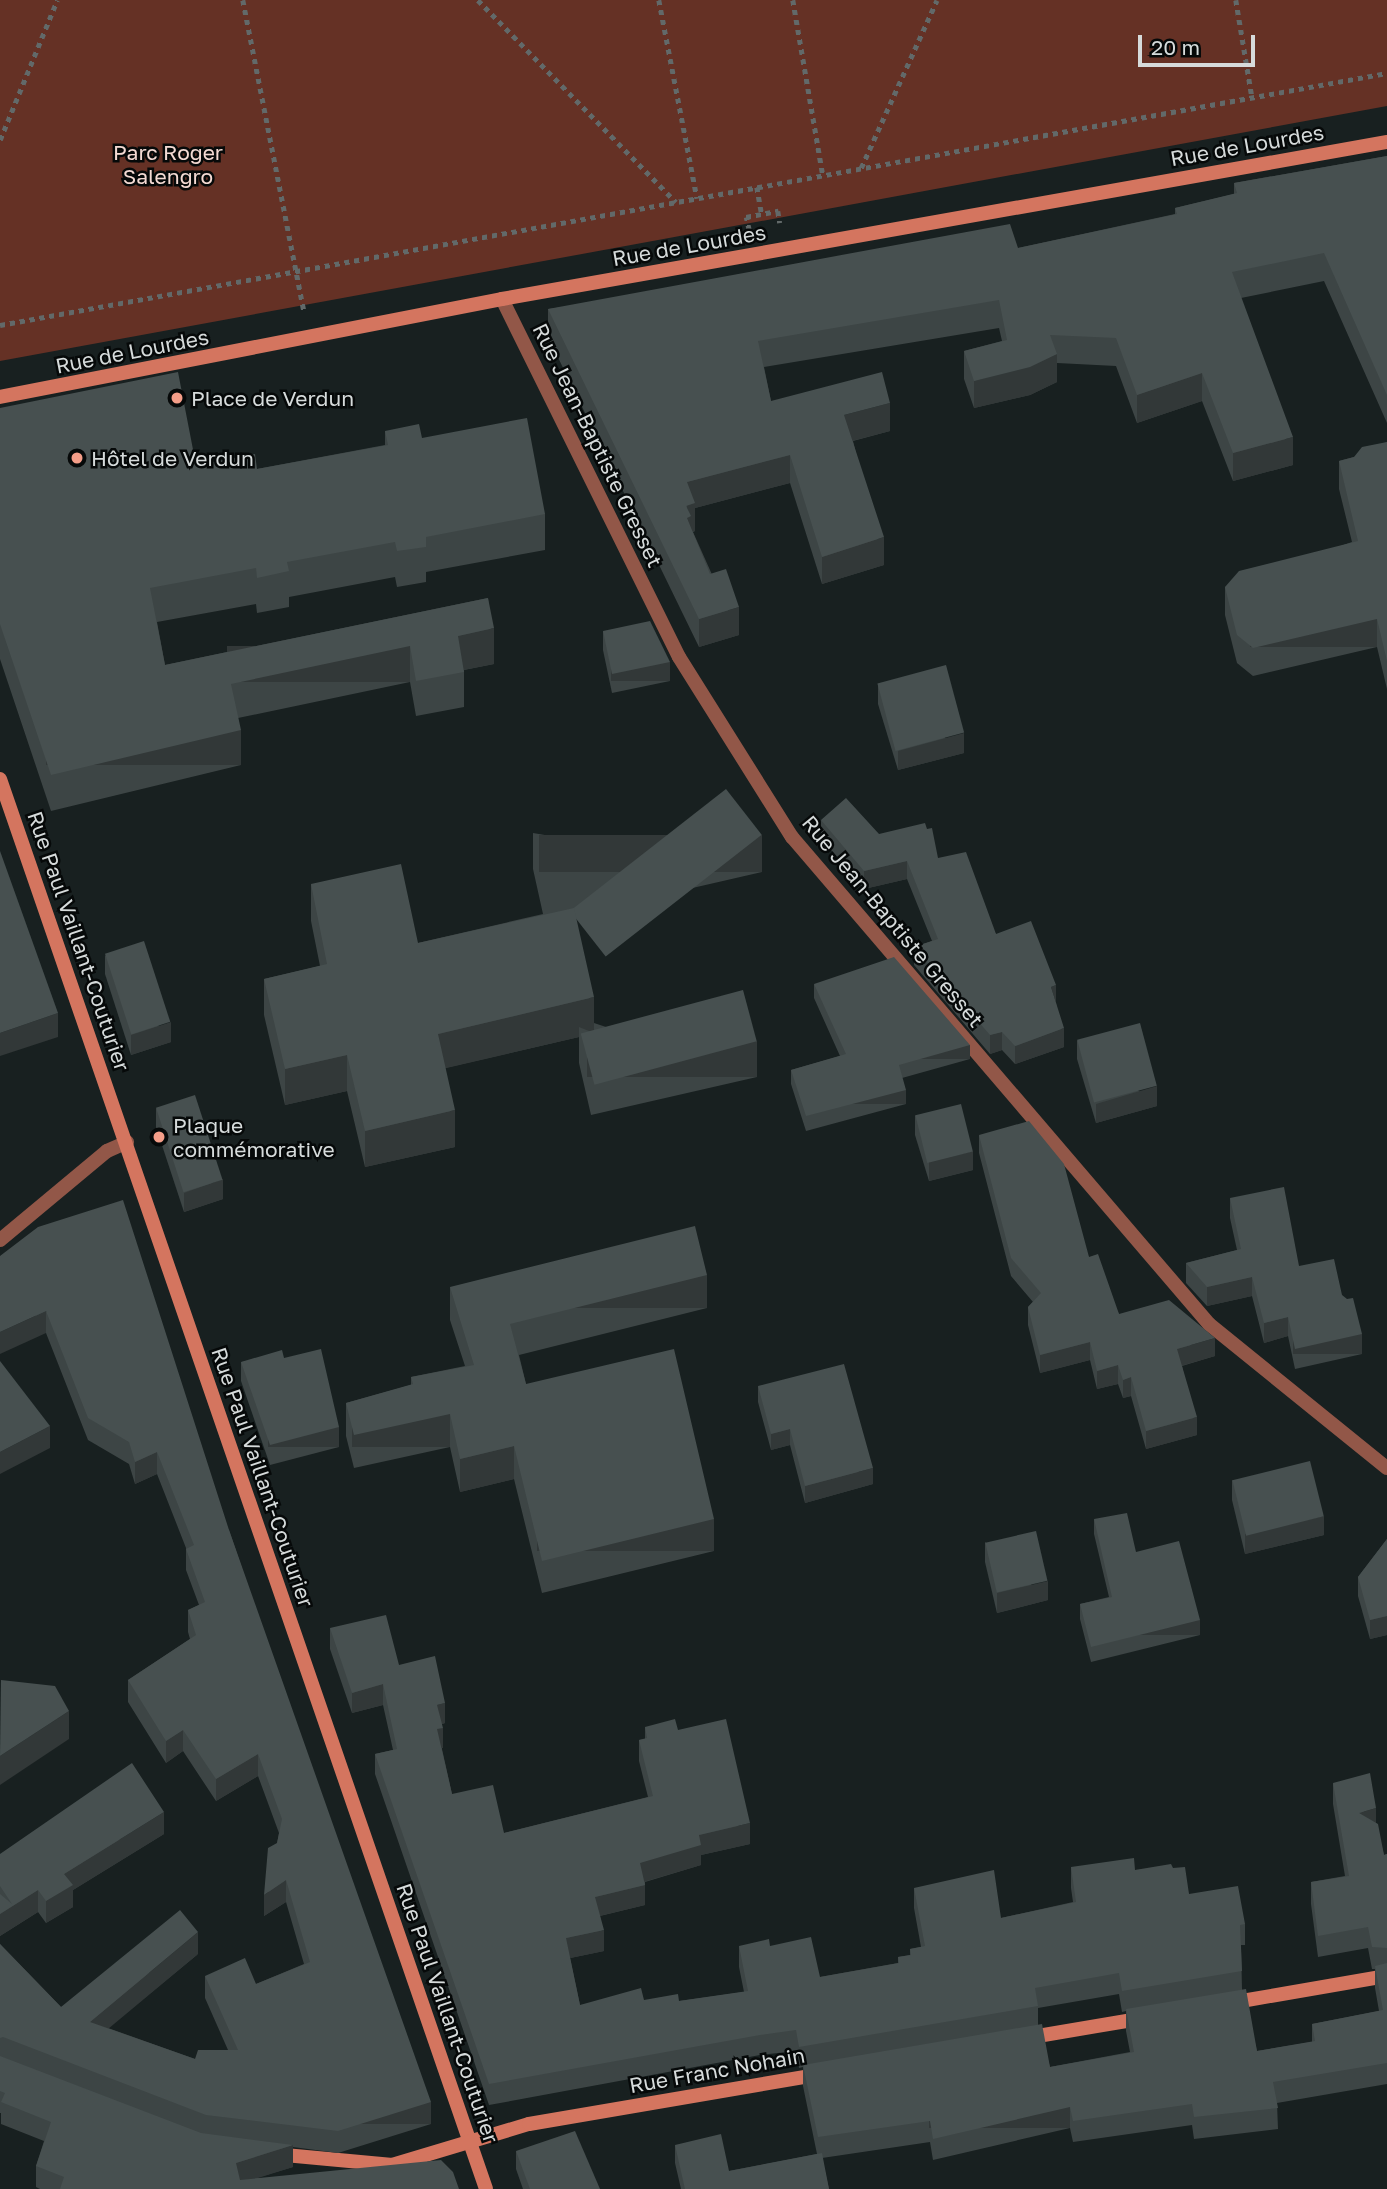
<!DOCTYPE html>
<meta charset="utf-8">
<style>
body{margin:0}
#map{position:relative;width:1387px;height:2189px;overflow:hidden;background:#182020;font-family:"Golos Text",sans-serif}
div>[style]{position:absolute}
.green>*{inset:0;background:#653125}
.path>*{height:4.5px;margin-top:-2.25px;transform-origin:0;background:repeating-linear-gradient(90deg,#626969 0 5px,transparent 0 10px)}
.street>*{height:14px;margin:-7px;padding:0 7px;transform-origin:7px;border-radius:7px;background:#925748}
.secondary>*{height:14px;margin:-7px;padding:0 7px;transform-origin:7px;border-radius:7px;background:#d4755f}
.wall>*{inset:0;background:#3d4545}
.shaded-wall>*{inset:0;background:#323838;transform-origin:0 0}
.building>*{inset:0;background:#475050;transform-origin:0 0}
.dots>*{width:19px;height:19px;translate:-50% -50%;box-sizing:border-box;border:4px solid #060909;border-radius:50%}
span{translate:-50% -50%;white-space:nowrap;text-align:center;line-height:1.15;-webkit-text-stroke:5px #060909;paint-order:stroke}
.street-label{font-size:21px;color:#d6dbdb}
.park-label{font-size:21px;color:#f4dad3}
.poi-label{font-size:21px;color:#d6dbdb}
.left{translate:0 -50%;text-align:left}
.scale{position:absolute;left:1138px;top:35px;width:117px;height:32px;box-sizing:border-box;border:4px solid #d6dbdb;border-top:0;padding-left:9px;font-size:21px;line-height:24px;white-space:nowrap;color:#d6dbdb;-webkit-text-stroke:5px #060909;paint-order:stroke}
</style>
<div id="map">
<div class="green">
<i style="clip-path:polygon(0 0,1387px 0,1387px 106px,0 361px)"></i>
</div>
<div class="path">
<i style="left:243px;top:0;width:318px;rotate:78.9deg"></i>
<i style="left:478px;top:0;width:283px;rotate:45.6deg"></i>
<i style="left:659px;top:0;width:202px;rotate:79.1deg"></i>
<i style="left:793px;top:0;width:178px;rotate:80.3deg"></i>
<i style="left:1236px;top:0;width:98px;rotate:80.6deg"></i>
<i style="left:0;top:140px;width:151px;rotate:-67.8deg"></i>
<i style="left:861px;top:168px;width:184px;rotate:-65.7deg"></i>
<i style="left:757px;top:187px;width:27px;rotate:80deg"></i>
<i style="left:749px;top:230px;width:13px;rotate:-103deg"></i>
<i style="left:746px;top:217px;width:33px;rotate:-11deg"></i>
<i style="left:778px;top:211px;width:12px;rotate:81deg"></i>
<i style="left:0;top:325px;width:1410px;rotate:-10.3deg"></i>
</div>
<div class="street">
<i style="left:502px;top:299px;width:399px;rotate:63.7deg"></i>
<i style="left:679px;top:657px;width:213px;rotate:57.9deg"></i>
<i style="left:792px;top:837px;width:641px;rotate:49.43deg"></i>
<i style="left:1209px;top:1324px;width:229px;rotate:39deg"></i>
<i style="left:0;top:1240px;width:139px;rotate:-39.8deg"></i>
<i style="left:107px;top:1151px;width:22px;rotate:-24deg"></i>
</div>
<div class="secondary">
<i style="left:0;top:397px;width:511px;rotate:-11.05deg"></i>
<i style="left:502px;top:299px;width:899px;rotate:-10.06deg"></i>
<i style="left:0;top:779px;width:1491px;rotate:70.98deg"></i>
<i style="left:1230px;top:2003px;width:159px;rotate:-9.8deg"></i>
<i style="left:1026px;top:2038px;width:120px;rotate:-9.6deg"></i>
<i style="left:274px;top:2154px;width:119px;rotate:5.3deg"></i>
<i style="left:392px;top:2165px;width:143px;rotate:-16.7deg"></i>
<i style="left:529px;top:2124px;width:295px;rotate:-9.7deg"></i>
</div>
<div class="wall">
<i style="clip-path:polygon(1387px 156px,1387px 423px,1324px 281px,1241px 298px,1293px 465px,1233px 481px,1202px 401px,1137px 423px,1116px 366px,1057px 363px,1057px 382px,1030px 395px,974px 408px,964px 379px,964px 351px,1002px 341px,999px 328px,764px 367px,771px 401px,890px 431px,853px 441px,884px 565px,822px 584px,790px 483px,695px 508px,695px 531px,693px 532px,739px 635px,699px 647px,548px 337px,548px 309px,1018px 248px,1175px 214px,1175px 208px,1234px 194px,1234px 183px)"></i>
<i style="clip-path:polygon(0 408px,196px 465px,257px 469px,385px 445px,385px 431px,422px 438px,545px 514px,545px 550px,426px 572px,426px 582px,397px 587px,395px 577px,289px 597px,289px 607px,257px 613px,256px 604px,157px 622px,165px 665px,488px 598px,494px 664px,464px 670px,464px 707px,416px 716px,410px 682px,238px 718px,241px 765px,51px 811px,0 659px)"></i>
<i style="clip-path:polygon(1387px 442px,1387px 689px,1377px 647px,1253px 676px,1237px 663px,1225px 615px,1225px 587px,1352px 542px,1339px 489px,1339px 461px,1354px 457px)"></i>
<i style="clip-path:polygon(603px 631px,670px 681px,612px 693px,603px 650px)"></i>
<i style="clip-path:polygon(878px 684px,964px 753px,898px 770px,878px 704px)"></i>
<i style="clip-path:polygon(821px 820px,879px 834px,938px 858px,996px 934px,1056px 1003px,1064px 1047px,1015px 1064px,1002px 1050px,990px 1054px,914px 965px,914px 947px,932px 941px,907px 879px,864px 889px,821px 838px)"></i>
<i style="clip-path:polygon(533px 833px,762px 872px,575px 915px,594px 1023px,757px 1077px,591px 1115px,579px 1063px,579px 1037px,445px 1068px,455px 1147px,365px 1167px,347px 1091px,285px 1105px,264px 1015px,264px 979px,320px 966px,311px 921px,311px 884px,418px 943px,543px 914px,533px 869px)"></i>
<i style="clip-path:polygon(105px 955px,171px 1042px,131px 1055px,105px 974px)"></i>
<i style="clip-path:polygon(814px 984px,970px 1059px,902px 1078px,906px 1104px,806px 1131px,791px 1084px,791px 1070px,840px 1056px,814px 998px)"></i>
<i style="clip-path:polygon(1077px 1040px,1157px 1106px,1096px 1123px,1077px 1059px)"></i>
<i style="clip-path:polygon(156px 1108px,223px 1199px,184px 1212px,156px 1127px)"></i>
<i style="clip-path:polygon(915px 1115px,973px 1170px,929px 1181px,915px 1135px)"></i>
<i style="clip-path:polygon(979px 1135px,1089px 1257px,1119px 1314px,1215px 1356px,1182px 1366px,1197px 1435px,1146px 1449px,1131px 1396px,1123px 1398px,1118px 1384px,1097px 1389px,1090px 1360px,1040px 1373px,1028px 1325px,1028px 1307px,1033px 1302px,1011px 1276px,979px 1153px)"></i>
<i style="clip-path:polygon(1230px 1198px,1299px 1266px,1342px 1295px,1362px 1354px,1295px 1369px,1288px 1336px,1264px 1343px,1252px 1296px,1207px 1306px,1186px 1283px,1186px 1263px,1237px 1250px,1230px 1218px)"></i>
<i style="clip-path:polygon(0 1256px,229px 1530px,431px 2124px,338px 2153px,293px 2147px,293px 2167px,256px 2178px,459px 2189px,40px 2189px,36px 2187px,36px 2166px,44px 2141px,1px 2124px,1px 2113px,0 2113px,0 1944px,61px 2007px,198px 1954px,108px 2028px,195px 2059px,228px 2050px,205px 1998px,205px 1976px,256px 1984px,304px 1964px,286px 1902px,264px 1916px,279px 1833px,258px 1776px,216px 1801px,183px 1751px,166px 1763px,128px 1702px,128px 1680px,190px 1639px,188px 1632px,188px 1610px,199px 1605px,186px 1570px,186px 1548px,157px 1474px,135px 1484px,129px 1464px,88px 1440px,46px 1333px)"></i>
<i style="clip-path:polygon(450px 1287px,707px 1308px,519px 1355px,526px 1384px,714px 1551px,542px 1593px,514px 1479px,460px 1492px,450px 1447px,354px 1468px,346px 1436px,346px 1403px,411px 1385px,411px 1377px,465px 1366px,450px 1320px)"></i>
<i style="clip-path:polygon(284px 1358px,339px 1447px,270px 1465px,241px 1381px,241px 1362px)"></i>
<i style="clip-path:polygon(758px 1386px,873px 1484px,805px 1503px,790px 1445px,771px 1450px,758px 1402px)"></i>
<i style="clip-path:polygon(1232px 1480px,1324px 1535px,1245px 1554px,1232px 1500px)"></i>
<i style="clip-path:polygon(1094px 1519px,1136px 1552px,1200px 1635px,1091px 1662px,1080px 1619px,1080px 1604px,1109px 1597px,1094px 1534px)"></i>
<i style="clip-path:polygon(1387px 1539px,1387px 1635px,1370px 1639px,1358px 1596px,1358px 1577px)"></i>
<i style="clip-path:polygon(985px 1542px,1048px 1600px,997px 1613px,985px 1562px)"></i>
<i style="clip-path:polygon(evenodd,330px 1628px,399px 1665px,445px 1723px,442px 1724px,442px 1749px,452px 1794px,504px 1833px,648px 1797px,639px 1761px,639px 1740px,645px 1739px,645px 1727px,678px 1730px,750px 1844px,701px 1855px,701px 1865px,645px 1882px,645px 1905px,600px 1916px,604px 1951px,570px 1958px,580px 2005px,644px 2000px,679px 2001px,744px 1992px,739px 1967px,739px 1946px,770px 1946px,820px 1977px,898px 1963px,898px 1957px,910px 1955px,910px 1949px,921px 1947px,914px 1908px,914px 1888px,1001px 1918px,1073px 1902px,1071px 1888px,1071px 1867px,1135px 1870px,1173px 1868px,1189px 1894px,1245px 1924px,1245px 1945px,1241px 1945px,1242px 1989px,1257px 2051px,1312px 2042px,1312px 2024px,1379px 2011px,1375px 1988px,1375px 1969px,1372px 1969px,1368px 1948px,1318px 1957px,1311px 1904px,1311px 1882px,1345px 1876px,1333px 1804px,1333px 1783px,1376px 1823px,1384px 1855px,1387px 1854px,1387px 2084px,1277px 2103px,1278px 2129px,1194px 2139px,1192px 2125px,1073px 2142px,1070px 2128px,933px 2160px,930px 2142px,822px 2158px,829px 2189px,681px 2189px,675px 2163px,675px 2145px,729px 2171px,817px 2154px,803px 2086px,803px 2067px,799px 2068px,796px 2051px,760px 2055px,489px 2105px,375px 1774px,375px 1754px,393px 1750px,383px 1705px,352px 1713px,330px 1649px,330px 1628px,1119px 1994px,1122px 2012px,1126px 2011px,1126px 2031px,1130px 2052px,1050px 2067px,1038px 2025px,1038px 2008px,1119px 1994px)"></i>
<i style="clip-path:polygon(164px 1834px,73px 1890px,73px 1907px,46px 1923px,38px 1912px,0 1936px,0 1854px)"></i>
<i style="clip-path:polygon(516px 2151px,600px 2189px,523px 2189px,516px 2169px)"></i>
</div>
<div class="shaded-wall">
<i style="clip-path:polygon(1057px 354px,1057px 382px,1030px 395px,974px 408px,974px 381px)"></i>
<i style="clip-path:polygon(1202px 373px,1202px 401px,1137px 423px,1137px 395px)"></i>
<i style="clip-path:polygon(890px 403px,890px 431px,844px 443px,844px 415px)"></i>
<i style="clip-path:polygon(1293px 437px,1293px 465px,1233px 481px,1233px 453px)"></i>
<i style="clip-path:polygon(790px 455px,790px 483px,695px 508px,695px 531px,691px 532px,687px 546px,687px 482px)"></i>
<i style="clip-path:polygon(884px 537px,884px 565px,822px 584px,822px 557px)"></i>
<i style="clip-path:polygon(739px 607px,739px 635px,699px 647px,699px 619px)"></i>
<i style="left:1377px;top:619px;width:28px;height:127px;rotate:90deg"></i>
<i style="clip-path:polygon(494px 628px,494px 664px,458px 671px,458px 636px)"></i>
<i style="left:410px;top:646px;width:36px;height:183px;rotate:90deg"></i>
<i style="left:670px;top:662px;width:19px;height:59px;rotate:90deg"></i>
<i style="left:241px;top:730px;width:35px;height:195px;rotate:90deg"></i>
<i style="clip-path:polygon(964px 733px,964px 753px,898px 770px,898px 751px)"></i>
<i style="left:762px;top:835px;width:37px;height:223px;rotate:90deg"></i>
<i style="clip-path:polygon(907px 861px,907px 879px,864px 889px,864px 871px)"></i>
<i style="clip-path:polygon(1056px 985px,1056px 1003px,1051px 987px)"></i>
<i style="clip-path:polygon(594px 997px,594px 1033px,579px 1027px,579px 1037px,438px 1070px,438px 1034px)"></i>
<i style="clip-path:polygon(58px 1013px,58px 1037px,0 1056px,0 1033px)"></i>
<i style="clip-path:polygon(171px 1022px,171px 1042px,131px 1055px,131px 1035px)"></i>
<i style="clip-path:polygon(1064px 1028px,1064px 1047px,1015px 1064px,1015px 1046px)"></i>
<i style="clip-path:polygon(1002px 1032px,1002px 1050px,990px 1054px,990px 1035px)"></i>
<i style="left:757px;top:1041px;width:36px;height:170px;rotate:90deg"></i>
<i style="left:970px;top:1045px;width:14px;height:74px;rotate:90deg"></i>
<i style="clip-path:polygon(347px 1055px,347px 1091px,285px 1105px,285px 1069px)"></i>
<i style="clip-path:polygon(1157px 1086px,1157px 1106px,1096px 1123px,1096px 1104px)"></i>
<i style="left:906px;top:1090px;width:14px;height:103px;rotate:90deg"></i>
<i style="clip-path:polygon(455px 1110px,455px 1147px,365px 1167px,365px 1131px)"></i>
<i style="clip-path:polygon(973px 1151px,973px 1170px,929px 1181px,929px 1162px)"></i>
<i style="clip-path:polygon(223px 1179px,223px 1199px,184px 1212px,184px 1193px)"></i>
<i style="left:707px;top:1275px;width:33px;height:203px;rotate:90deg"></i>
<i style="clip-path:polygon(1252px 1277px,1252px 1296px,1207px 1306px,1207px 1287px)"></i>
<i style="clip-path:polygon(46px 1311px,46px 1333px,0 1354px,0 1332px)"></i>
<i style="clip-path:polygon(1288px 1317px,1288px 1336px,1264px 1343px,1264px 1323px)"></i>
<i style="left:1362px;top:1334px;width:20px;height:69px;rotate:90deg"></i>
<i style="clip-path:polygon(1215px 1338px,1215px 1356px,1177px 1367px,1177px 1349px)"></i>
<i style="clip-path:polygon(1090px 1342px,1090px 1360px,1040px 1373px,1040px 1355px)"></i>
<i style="clip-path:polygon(1118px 1365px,1118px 1384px,1097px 1389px,1097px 1371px)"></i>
<i style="clip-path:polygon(1131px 1377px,1131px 1396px,1123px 1398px,1123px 1380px)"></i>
<i style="left:450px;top:1414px;width:33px;height:98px;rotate:90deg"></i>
<i style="clip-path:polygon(1197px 1417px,1197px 1435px,1146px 1449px,1146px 1431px)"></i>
<i style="clip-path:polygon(50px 1426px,50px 1448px,0 1474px,0 1452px)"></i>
<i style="left:339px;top:1427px;width:20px;height:71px;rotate:90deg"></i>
<i style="clip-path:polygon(790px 1429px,790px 1445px,771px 1450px,771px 1434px)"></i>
<i style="clip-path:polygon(514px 1446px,514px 1479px,460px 1492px,460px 1459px)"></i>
<i style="clip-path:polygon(157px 1452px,157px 1474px,135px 1484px,135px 1462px)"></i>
<i style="clip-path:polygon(873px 1468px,873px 1484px,805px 1503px,805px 1486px)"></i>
<i style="clip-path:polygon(1324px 1516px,1324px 1535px,1245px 1554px,1245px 1534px)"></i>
<i style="left:714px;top:1519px;width:32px;height:177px;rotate:90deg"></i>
<i style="clip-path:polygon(1048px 1581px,1048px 1600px,997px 1613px,997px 1593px)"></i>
<i style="clip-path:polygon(1387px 1616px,1387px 1635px,1370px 1639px,1370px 1620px)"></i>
<i style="left:1200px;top:1620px;width:15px;height:112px;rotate:90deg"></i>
<i style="clip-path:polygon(383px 1684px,383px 1705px,352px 1713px,352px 1693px)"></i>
<i style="clip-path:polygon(445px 1703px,445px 1723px,437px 1726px,437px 1705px)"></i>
<i style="clip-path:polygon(69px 1711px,69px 1739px,0 1785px,0 1756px)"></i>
<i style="left:443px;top:1728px;width:20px;height:6px;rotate:90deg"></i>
<i style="clip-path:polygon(183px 1730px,183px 1751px,166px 1763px,166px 1741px)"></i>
<i style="clip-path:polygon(258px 1754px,258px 1776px,216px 1801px,216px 1779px)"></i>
<i style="clip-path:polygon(1376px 1808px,1376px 1830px,1359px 1813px)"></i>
<i style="clip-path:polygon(164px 1812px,164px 1834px,73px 1890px,73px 1907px,46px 1923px,46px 1901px,64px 1874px)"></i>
<i style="clip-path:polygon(750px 1823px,750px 1844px,701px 1855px,701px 1865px,640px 1883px,640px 1863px,699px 1835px)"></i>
<i style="clip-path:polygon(286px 1880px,286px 1902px,264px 1916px,264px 1895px)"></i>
<i style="clip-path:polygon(645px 1885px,645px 1905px,595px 1917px,595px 1897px)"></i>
<i style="clip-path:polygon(38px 1890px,38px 1912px,0 1936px,0 1914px)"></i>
<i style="clip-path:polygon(604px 1930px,604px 1951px,566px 1959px,566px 1938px)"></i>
<i style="clip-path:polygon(198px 1932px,198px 1954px,90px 2044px,90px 2022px)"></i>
<i style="left:431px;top:2102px;width:22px;height:97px;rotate:90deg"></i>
<i style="left:1070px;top:2107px;width:21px;height:141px;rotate:90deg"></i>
<i style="clip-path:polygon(293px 2145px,293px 2167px,236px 2185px,236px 2163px)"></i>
</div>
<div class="building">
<i style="clip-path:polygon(1387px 156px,1387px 395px,1324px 253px,1232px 272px,1293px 437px,1233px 453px,1202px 373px,1137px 395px,1116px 338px,1050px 335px,1057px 354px,1030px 367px,974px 381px,964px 351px,1007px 340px,999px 300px,758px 341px,771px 401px,882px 372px,890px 403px,844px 415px,884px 537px,822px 557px,790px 455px,687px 482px,695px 503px,686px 506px,691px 516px,687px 518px,710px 574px,726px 569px,739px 607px,699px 619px,548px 309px,1010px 224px,1018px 248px,1177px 214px,1175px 208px,1237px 193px,1234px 183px)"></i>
<i style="clip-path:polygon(178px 372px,196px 465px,255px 454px,257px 469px,388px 445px,385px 431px,419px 424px,422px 438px,527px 418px,545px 514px,426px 537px,426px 547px,397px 551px,395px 542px,287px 562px,289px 571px,257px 578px,256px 568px,150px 588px,165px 665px,488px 598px,494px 628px,458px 636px,464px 672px,416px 681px,410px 646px,231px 684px,241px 730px,51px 775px,0 624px,0 408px)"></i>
<i style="clip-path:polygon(1387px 442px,1387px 661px,1377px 619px,1253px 648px,1237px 635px,1225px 587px,1239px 571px,1358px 541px,1339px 461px,1354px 457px,1362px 447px)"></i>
<i style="clip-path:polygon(650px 621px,670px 662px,612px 674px,603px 631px)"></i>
<i style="left:946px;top:665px;width:70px;height:71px;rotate:75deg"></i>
<i style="left:726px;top:789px;width:58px;height:198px;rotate:52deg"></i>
<i style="clip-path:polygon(846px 798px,879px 834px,925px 823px,927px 829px,932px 828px,938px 858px,966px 852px,996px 934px,1031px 921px,1056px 985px,1051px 987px,1064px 1028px,1015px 1046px,1002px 1032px,990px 1035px,914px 947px,938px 939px,907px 861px,864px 871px,821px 820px)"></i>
<i style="clip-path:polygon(0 851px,58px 1013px,0 1033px)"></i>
<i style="clip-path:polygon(401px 864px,418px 943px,574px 908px,594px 997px,438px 1034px,455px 1110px,365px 1131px,347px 1055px,285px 1069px,264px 979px,327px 964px,311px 884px)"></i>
<i style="left:144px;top:941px;width:85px;height:41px;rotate:72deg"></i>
<i style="clip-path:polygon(894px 957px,970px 1045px,899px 1065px,906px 1090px,806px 1116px,791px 1070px,846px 1054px,814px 984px)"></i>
<i style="left:743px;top:990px;width:53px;height:168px;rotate:75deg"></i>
<i style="left:1140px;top:1023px;width:65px;height:65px;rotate:75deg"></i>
<i style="left:195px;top:1095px;width:89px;height:41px;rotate:72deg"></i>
<i style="left:961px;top:1104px;width:49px;height:47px;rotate:76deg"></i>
<i style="clip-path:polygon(1029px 1121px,1064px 1164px,1089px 1257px,1098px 1254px,1119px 1314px,1169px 1300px,1215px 1338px,1177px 1349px,1197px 1417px,1146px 1431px,1131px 1377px,1123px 1380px,1118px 1365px,1097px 1371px,1090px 1342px,1040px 1355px,1028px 1307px,1041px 1293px,1011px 1258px,979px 1135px)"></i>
<i style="clip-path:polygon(1284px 1187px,1299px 1266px,1334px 1259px,1342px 1295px,1347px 1299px,1353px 1298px,1362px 1334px,1295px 1349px,1288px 1317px,1264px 1323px,1252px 1277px,1207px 1287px,1186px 1263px,1241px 1249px,1230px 1198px)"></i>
<i style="clip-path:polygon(123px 1200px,229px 1530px,431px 2102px,338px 2131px,206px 2115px,3px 2037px,0 2038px,0 1944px,61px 2007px,180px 1910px,198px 1932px,90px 2022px,195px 2059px,198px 2050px,238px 2050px,205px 1976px,245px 1958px,256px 1984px,310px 1962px,286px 1880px,264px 1895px,268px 1848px,277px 1843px,282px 1819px,258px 1754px,216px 1779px,183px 1730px,166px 1741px,128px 1680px,196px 1635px,188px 1610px,205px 1602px,186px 1549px,194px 1545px,157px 1452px,135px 1462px,129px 1442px,88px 1418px,46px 1311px,0 1332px,0 1256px,38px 1227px)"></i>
<i style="clip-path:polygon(695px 1226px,707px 1275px,510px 1324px,526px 1384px,674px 1349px,714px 1519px,542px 1561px,514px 1446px,460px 1459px,450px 1414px,354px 1435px,346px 1403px,413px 1384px,411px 1377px,474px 1365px,450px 1287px)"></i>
<i style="clip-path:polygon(321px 1349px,339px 1427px,270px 1445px,241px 1362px,282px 1350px,284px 1358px)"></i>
<i style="clip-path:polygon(0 1361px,50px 1426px,0 1452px)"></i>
<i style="clip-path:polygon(844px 1364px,873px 1468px,805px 1486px,790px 1429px,771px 1434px,758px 1386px)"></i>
<i style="left:1310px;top:1461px;width:57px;height:80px;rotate:76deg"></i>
<i style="clip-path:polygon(1127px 1513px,1136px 1552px,1179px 1541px,1200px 1620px,1091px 1647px,1080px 1604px,1112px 1597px,1094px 1519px)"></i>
<i style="left:1036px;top:1531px;width:51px;height:52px;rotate:77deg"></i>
<i style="clip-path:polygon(1387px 1539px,1387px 1616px,1370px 1620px,1358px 1577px)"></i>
<i style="clip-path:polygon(386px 1615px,399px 1665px,435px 1656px,445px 1703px,437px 1705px,443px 1728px,437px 1729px,452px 1794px,493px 1785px,504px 1833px,653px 1796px,639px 1740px,647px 1738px,645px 1727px,675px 1719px,678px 1730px,726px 1719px,750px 1823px,699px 1835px,701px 1845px,640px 1863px,645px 1885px,595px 1897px,604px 1930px,566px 1938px,580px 2005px,641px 1988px,644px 2000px,678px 1994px,679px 2001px,748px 1991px,739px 1946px,769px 1939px,770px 1946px,811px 1937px,820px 1977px,899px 1963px,898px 1957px,911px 1955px,910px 1949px,925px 1946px,914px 1888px,994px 1870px,1001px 1918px,1076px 1902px,1071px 1867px,1134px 1858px,1135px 1870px,1171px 1864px,1173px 1868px,1185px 1867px,1189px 1894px,1238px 1886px,1245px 1924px,1240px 1925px,1242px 1971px,1122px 1991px,1119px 1973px,1035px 1988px,1038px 2006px,799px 2047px,796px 2030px,760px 2035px,489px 2084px,375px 1754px,397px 1749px,383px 1684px,352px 1693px,330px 1628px)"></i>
<i style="clip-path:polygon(1px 1680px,55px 1686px,69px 1711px,0 1756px)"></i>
<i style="clip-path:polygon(132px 1763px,164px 1812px,64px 1874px,73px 1885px,46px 1901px,38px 1890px,0 1914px,0 1894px,12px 1904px,0 1886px,0 1854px)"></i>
<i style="clip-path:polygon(1370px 1773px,1376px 1808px,1359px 1813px,1378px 1824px,1384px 1855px,1387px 1854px,1387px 1948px,1372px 1947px,1368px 1927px,1318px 1936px,1311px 1882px,1349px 1876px,1333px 1783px)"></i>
<i style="clip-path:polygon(1387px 1963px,1387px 2063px,1273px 2082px,1278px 2108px,1194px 2117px,1192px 2104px,1073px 2121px,1070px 2107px,933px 2139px,930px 2121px,818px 2137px,803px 2065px,1042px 2024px,1050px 2067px,1134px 2052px,1126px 2009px,1246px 1989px,1257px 2051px,1315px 2041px,1312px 2024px,1383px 2010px,1375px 1966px)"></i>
<i style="clip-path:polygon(0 2056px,201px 2133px,293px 2145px,236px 2163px,240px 2180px,441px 2160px,453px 2172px,459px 2189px,60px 2189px,64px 2177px,36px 2166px,51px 2122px,1px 2102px,5px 2093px,0 2091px)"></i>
<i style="clip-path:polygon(575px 2131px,600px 2189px,530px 2189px,516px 2151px)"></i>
<i style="clip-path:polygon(721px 2134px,729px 2171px,822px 2153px,829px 2189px,685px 2189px,675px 2145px)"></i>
</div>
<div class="dots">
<i style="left:177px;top:398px;background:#f49e89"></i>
<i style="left:77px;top:458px;background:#f49e89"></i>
<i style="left:159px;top:1137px;background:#f49e89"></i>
</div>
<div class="street-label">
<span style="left:1247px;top:145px;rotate:-10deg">Rue de Lourdes</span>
<span style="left:689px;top:245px;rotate:-10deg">Rue de Lourdes</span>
<span style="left:132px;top:351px;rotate:-11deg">Rue de Lourdes</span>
<span style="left:598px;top:445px;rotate:64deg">Rue Jean-Baptiste Gresset</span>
<span style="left:893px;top:921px;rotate:50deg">Rue Jean-Baptiste Gresset</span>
<span style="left:79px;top:941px;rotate:71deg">Rue Paul Vaillant-Couturier</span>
<span style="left:263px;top:1477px;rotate:71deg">Rue Paul Vaillant-Couturier</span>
<span style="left:448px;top:2013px;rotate:71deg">Rue Paul Vaillant-Couturier</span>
<span style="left:717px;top:2070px;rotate:-10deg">Rue Franc Nohain</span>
</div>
<div class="park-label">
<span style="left:168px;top:164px">Parc Roger<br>Salengro</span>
</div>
<div class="poi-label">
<span class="left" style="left:191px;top:398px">Place de Verdun</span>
<span class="left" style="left:91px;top:458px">Hôtel de Verdun</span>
<span class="left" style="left:173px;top:1137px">Plaque<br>commémorative</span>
</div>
<div class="scale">20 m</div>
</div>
